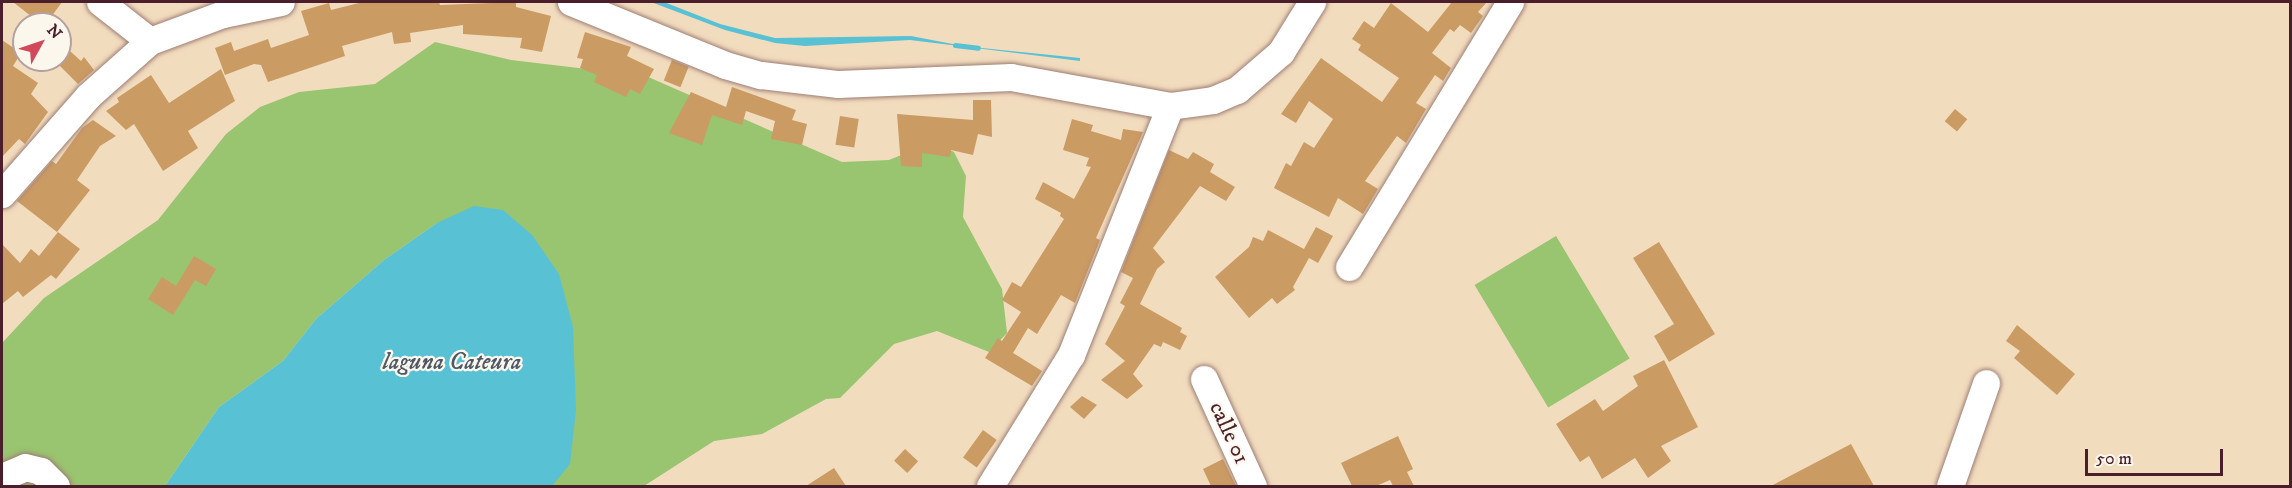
<!DOCTYPE html>
<style>
body{margin:0}
#map{position:relative;width:2292px;height:488px;overflow:hidden;background:#f2dcbe;font-family:"IM FELL DW Pica",serif}
div>[style]{position:absolute}
.green>*{inset:0;background:#99c470;transform-origin:0 0}
.water>*{inset:0;background:#58c1d4}
.stream>*{height:5px;margin:-2.5px;padding:0 2.5px;transform-origin:2.5px;border-radius:2.5px;background:#58c1d4}
.building>*{inset:0;background:#cb9b64;transform-origin:0 0}
.roads{filter:drop-shadow(0 0 2px #9e7e74) drop-shadow(0 0 2px #9e7e74)}
.minor>*{height:27px;margin:-13.5px;padding:0 13.5px;transform-origin:13.5px;border-radius:13.5px;background:#fff}
span{translate:-50% -50%;white-space:nowrap;text-align:center;line-height:1.15;-webkit-text-stroke:4.5px #fbf7ec;paint-order:stroke}
.street-label{font-size:22px;color:#4a1f2b}
.water-label{font-size:24px;color:#4f5866;font-style:italic}
.frame{position:absolute;inset:0;border:3px solid #4a1f2b;pointer-events:none}
.north{position:absolute;left:12px;top:12px;width:60px;height:60px;box-sizing:border-box;background:#fbf7ec;border:2px solid #b4a19f;border-radius:50%;rotate:50deg;font-size:16px;font-weight:700;line-height:24px;text-align:center;color:#4a1f2b}
.north::after{content:'';display:block;margin:auto;width:21px;height:27px;background:#d1495b;clip-path:polygon(50% 0,100% 100%,50% 72%,0 100%)}
.scale{position:absolute;left:2085px;top:449px;width:138px;height:27px;box-sizing:border-box;border:3px solid #4a1f2b;border-top:0;padding-left:8px;font-size:18px;line-height:21px;white-space:nowrap;color:#4a1f2b;-webkit-text-stroke:4px #fbf7ec;paint-order:stroke}
</style>
<div id="map">
<div class="green">
<i style="clip-path:polygon(435px 42px,511px 60px,646px 76px,842px 162px,889px 160px,933px 142px,954px 152px,966px 176px,963px 217px,1002px 289px,1007px 333px,989px 352px,937px 331px,894px 344px,840px 398px,826px 399px,762px 434px,714px 441px,644px 486px,550px 486px,437px 223px,384px 260px,316px 319px,283px 361px,219px 407px,165px 486px,2px 486px,2px 343px,44px 298px,158px 220px,226px 134px,260px 107px,299px 92px,375px 84px)"></i>
<i style="left:1556px;top:236px;width:143px;height:95px;rotate:59deg"></i>
</div>
<div class="water">
<i style="clip-path:polygon(651px 2px,664px 2px,720px 24px,775px 38px,911px 36px,963px 46px,1080px 58px,1080px 61px,910px 40px,805px 46px,775px 43px,725px 30px)"></i>
<i style="clip-path:polygon(474px 206px,503px 210px,532px 235px,559px 274px,573px 327px,576px 410px,570px 464px,552px 486px,165px 486px,219px 407px,283px 361px,316px 319px,384px 260px,437px 223px)"></i>
</div>
<div class="stream">
<i style="left:955px;top:45px;width:23px;rotate:7deg"></i>
</div>
<div class="building">
<i style="clip-path:polygon(13px 2px,62px 2px,46px 24px,41px 24px)"></i>
<i style="clip-path:polygon(363px 2px,439px 2px,440px 5px,516px 2px,516px 7px,551px 16px,542px 52px,520px 48px,522px 38px,463px 34px,463px 25px,410px 33px,411px 42px,394px 44px,392px 32px,342px 46px,345px 56px,268px 82px,261px 65px,254px 64px,225px 75px,215px 48px,231px 42px,234px 51px,268px 39px,271px 48px,309px 35px,301px 11px,329px 3px,331px 10px)"></i>
<i style="clip-path:polygon(1452px 2px,1487px 2px,1478px 12px,1483px 16px,1471px 33px,1460px 25px,1454px 32px,1450px 29px,1432px 53px,1451px 68px,1443px 81px,1435px 75px,1416px 103px,1426px 109px,1406px 143px,1397px 136px,1365px 181px,1378px 189px,1363px 214px,1338px 198px,1329px 217px,1274px 188px,1286px 163px,1291px 166px,1304px 142px,1314px 148px,1333px 119px,1309px 101px,1296px 123px,1281px 114px,1321px 58px,1382px 102px,1399px 78px,1358px 50px,1361px 45px,1352px 39px,1364px 21px,1374px 28px,1391px 3px,1428px 32px)"></i>
<i style="clip-path:polygon(585px 32px,631px 47px,627px 56px,654px 69px,640px 94px,630px 89px,626px 97px,594px 82px,597px 75px,580px 68px,583px 59px,577px 58px)"></i>
<i style="clip-path:polygon(2px 40px,21px 53px,13px 66px,38px 83px,31px 94px,48px 112px,25px 144px,19px 139px,2px 157px)"></i>
<i style="clip-path:polygon(60px 42px,81px 61px,84px 57px,94px 70px,78px 84px,57px 63px)"></i>
<i style="left:672px;top:60px;width:18px;height:22px;rotate:22deg"></i>
<i style="clip-path:polygon(221px 69px,235px 101px,188px 131px,198px 148px,163px 171px,134px 124px,126px 130px,106px 111px,119px 102px,117px 98px,151px 75px,169px 103px)"></i>
<i style="clip-path:polygon(732px 87px,796px 110px,792px 120px,807px 124px,802px 145px,771px 139px,775px 121px,746px 111px,742px 125px,712px 115px,702px 145px,669px 133px,691px 92px,726px 107px)"></i>
<i style="clip-path:polygon(973px 100px,991px 100px,992px 137px,978px 134px,973px 155px,951px 150px,950px 157px,922px 153px,922px 167px,901px 166px,897px 114px,973px 120px)"></i>
<i style="left:1955px;top:109px;width:16px;height:16px;rotate:40deg"></i>
<i style="left:840px;top:116px;width:19px;height:29px;rotate:9deg"></i>
<i style="clip-path:polygon(1072px 119px,1093px 125px,1091px 131px,1121px 140px,1123px 129px,1143px 132px,1096px 238px,1100px 240px,1075px 303px,1061px 295px,1037px 334px,1028px 328px,1013px 353px,1042px 371px,1032px 386px,985px 358px,998px 338px,1002px 341px,1021px 312px,1002px 300px,1012px 282px,1021px 287px,1064px 219px,1060px 216px,1061px 213px,1035px 199px,1043px 182px,1074px 199px,1091px 167px,1086px 166px,1089px 158px,1063px 150px)"></i>
<i style="clip-path:polygon(93px 120px,116px 136px,100px 146px,77px 180px,90px 190px,57px 232px,17px 201px,52px 161px,56px 164px,82px 128px)"></i>
<i style="clip-path:polygon(1169px 150px,1188px 159px,1193px 152px,1214px 164px,1210px 172px,1235px 187px,1226px 201px,1200px 186px,1153px 248px,1165px 262px,1157px 269px,1140px 304px,1182px 328px,1180px 332px,1187px 336px,1180px 350px,1163px 342px,1161px 347px,1154px 344px,1133px 374px,1143px 386px,1127px 399px,1101px 380px,1125px 361px,1105px 344px,1125px 306px,1120px 303px,1133px 278px,1121px 272px)"></i>
<i style="clip-path:polygon(1316px 227px,1333px 236px,1318px 263px,1309px 258px,1293px 287px,1295px 290px,1277px 304px,1272px 298px,1249px 318px,1215px 277px,1249px 247px,1253px 237px,1263px 241px,1268px 230px,1304px 249px)"></i>
<i style="clip-path:polygon(58px 232px,80px 249px,56px 279px,51px 275px,23px 297px,18px 291px,2px 304px,2px 244px,20px 263px,31px 249px,39px 256px)"></i>
<i style="clip-path:polygon(1659px 242px,1715px 334px,1669px 362px,1654px 336px,1674px 324px,1633px 258px)"></i>
<i style="clip-path:polygon(194px 256px,216px 269px,206px 286px,195px 280px,173px 315px,148px 299px,162px 277px,176px 286px)"></i>
<i style="clip-path:polygon(2017px 325px,2075px 374px,2057px 395px,2014px 358px,2020px 351px,2006px 341px)"></i>
<i style="clip-path:polygon(1664px 360px,1698px 427px,1661px 446px,1671px 461px,1648px 478px,1635px 458px,1602px 479px,1589px 456px,1580px 462px,1556px 424px,1595px 399px,1603px 411px,1638px 386px,1633px 376px)"></i>
<i style="clip-path:polygon(1082px 396px,1097px 405px,1084px 419px,1070px 407px)"></i>
<i style="left:983px;top:430px;width:17px;height:34px;rotate:36deg"></i>
<i style="clip-path:polygon(1398px 436px,1413px 469px,1407px 472px,1414px 486px,1393px 486px,1390px 480px,1376px 486px,1352px 486px,1341px 463px)"></i>
<i style="clip-path:polygon(1851px 444px,1874px 486px,1771px 486px)"></i>
<i style="left:905px;top:449px;width:18px;height:16px;rotate:43deg"></i>
<i style="clip-path:polygon(1223px 459px,1236px 486px,1211px 486px,1203px 469px)"></i>
<i style="clip-path:polygon(834px 468px,846px 486px,806px 486px)"></i>
</div>
<div class="roads">
<div class="minor">
<i style="left:100px;top:2px;width:63px;rotate:38deg"></i>
<i style="left:571px;top:2px;width:166px;rotate:22.2deg"></i>
<i style="left:725px;top:65px;width:37px;rotate:16deg"></i>
<i style="left:761px;top:75px;width:78px;rotate:6.7deg"></i>
<i style="left:838px;top:84px;width:173px;rotate:-2.3deg"></i>
<i style="left:1011px;top:77px;width:162px;rotate:10.3deg"></i>
<i style="left:1170px;top:106px;width:43px;rotate:-7.9deg"></i>
<i style="left:1213px;top:100px;width:26px;rotate:-23deg"></i>
<i style="left:1237px;top:90px;width:58px;rotate:-40.8deg"></i>
<i style="left:1281px;top:52px;width:59px;rotate:-58.2deg"></i>
<i style="left:2px;top:194px;width:130px;rotate:-48.7deg"></i>
<i style="left:88px;top:96px;width:83px;rotate:-41.6deg"></i>
<i style="left:150px;top:41px;width:78px;rotate:-20.3deg"></i>
<i style="left:223px;top:14px;width:59px;rotate:-11.7deg"></i>
<i style="left:1349px;top:267px;width:310px;rotate:-58.7deg"></i>
<i style="left:1204px;top:379px;width:118px;rotate:65.4deg"></i>
<i style="left:2px;top:477px;width:25px;rotate:-23deg"></i>
<i style="left:25px;top:467px;width:16px;rotate:14deg"></i>
<i style="left:41px;top:471px;width:21px;rotate:45deg"></i>
<i style="left:990px;top:486px;width:154px;rotate:-58.3deg"></i>
<i style="left:1071px;top:355px;width:268px;rotate:-68.3deg"></i>
<i style="left:1950px;top:486px;width:109px;rotate:-70.7deg"></i>
</div>
</div>
<div class="street-label">
<span style="left:1229px;top:433px;rotate:65deg">calle 01</span>
</div>
<div class="water-label">
<span style="left:452px;top:363px">laguna Cateura</span>
</div>
<div class="frame"></div>
<div class="north">N</div>
<div class="scale">50 m</div>
</div>
